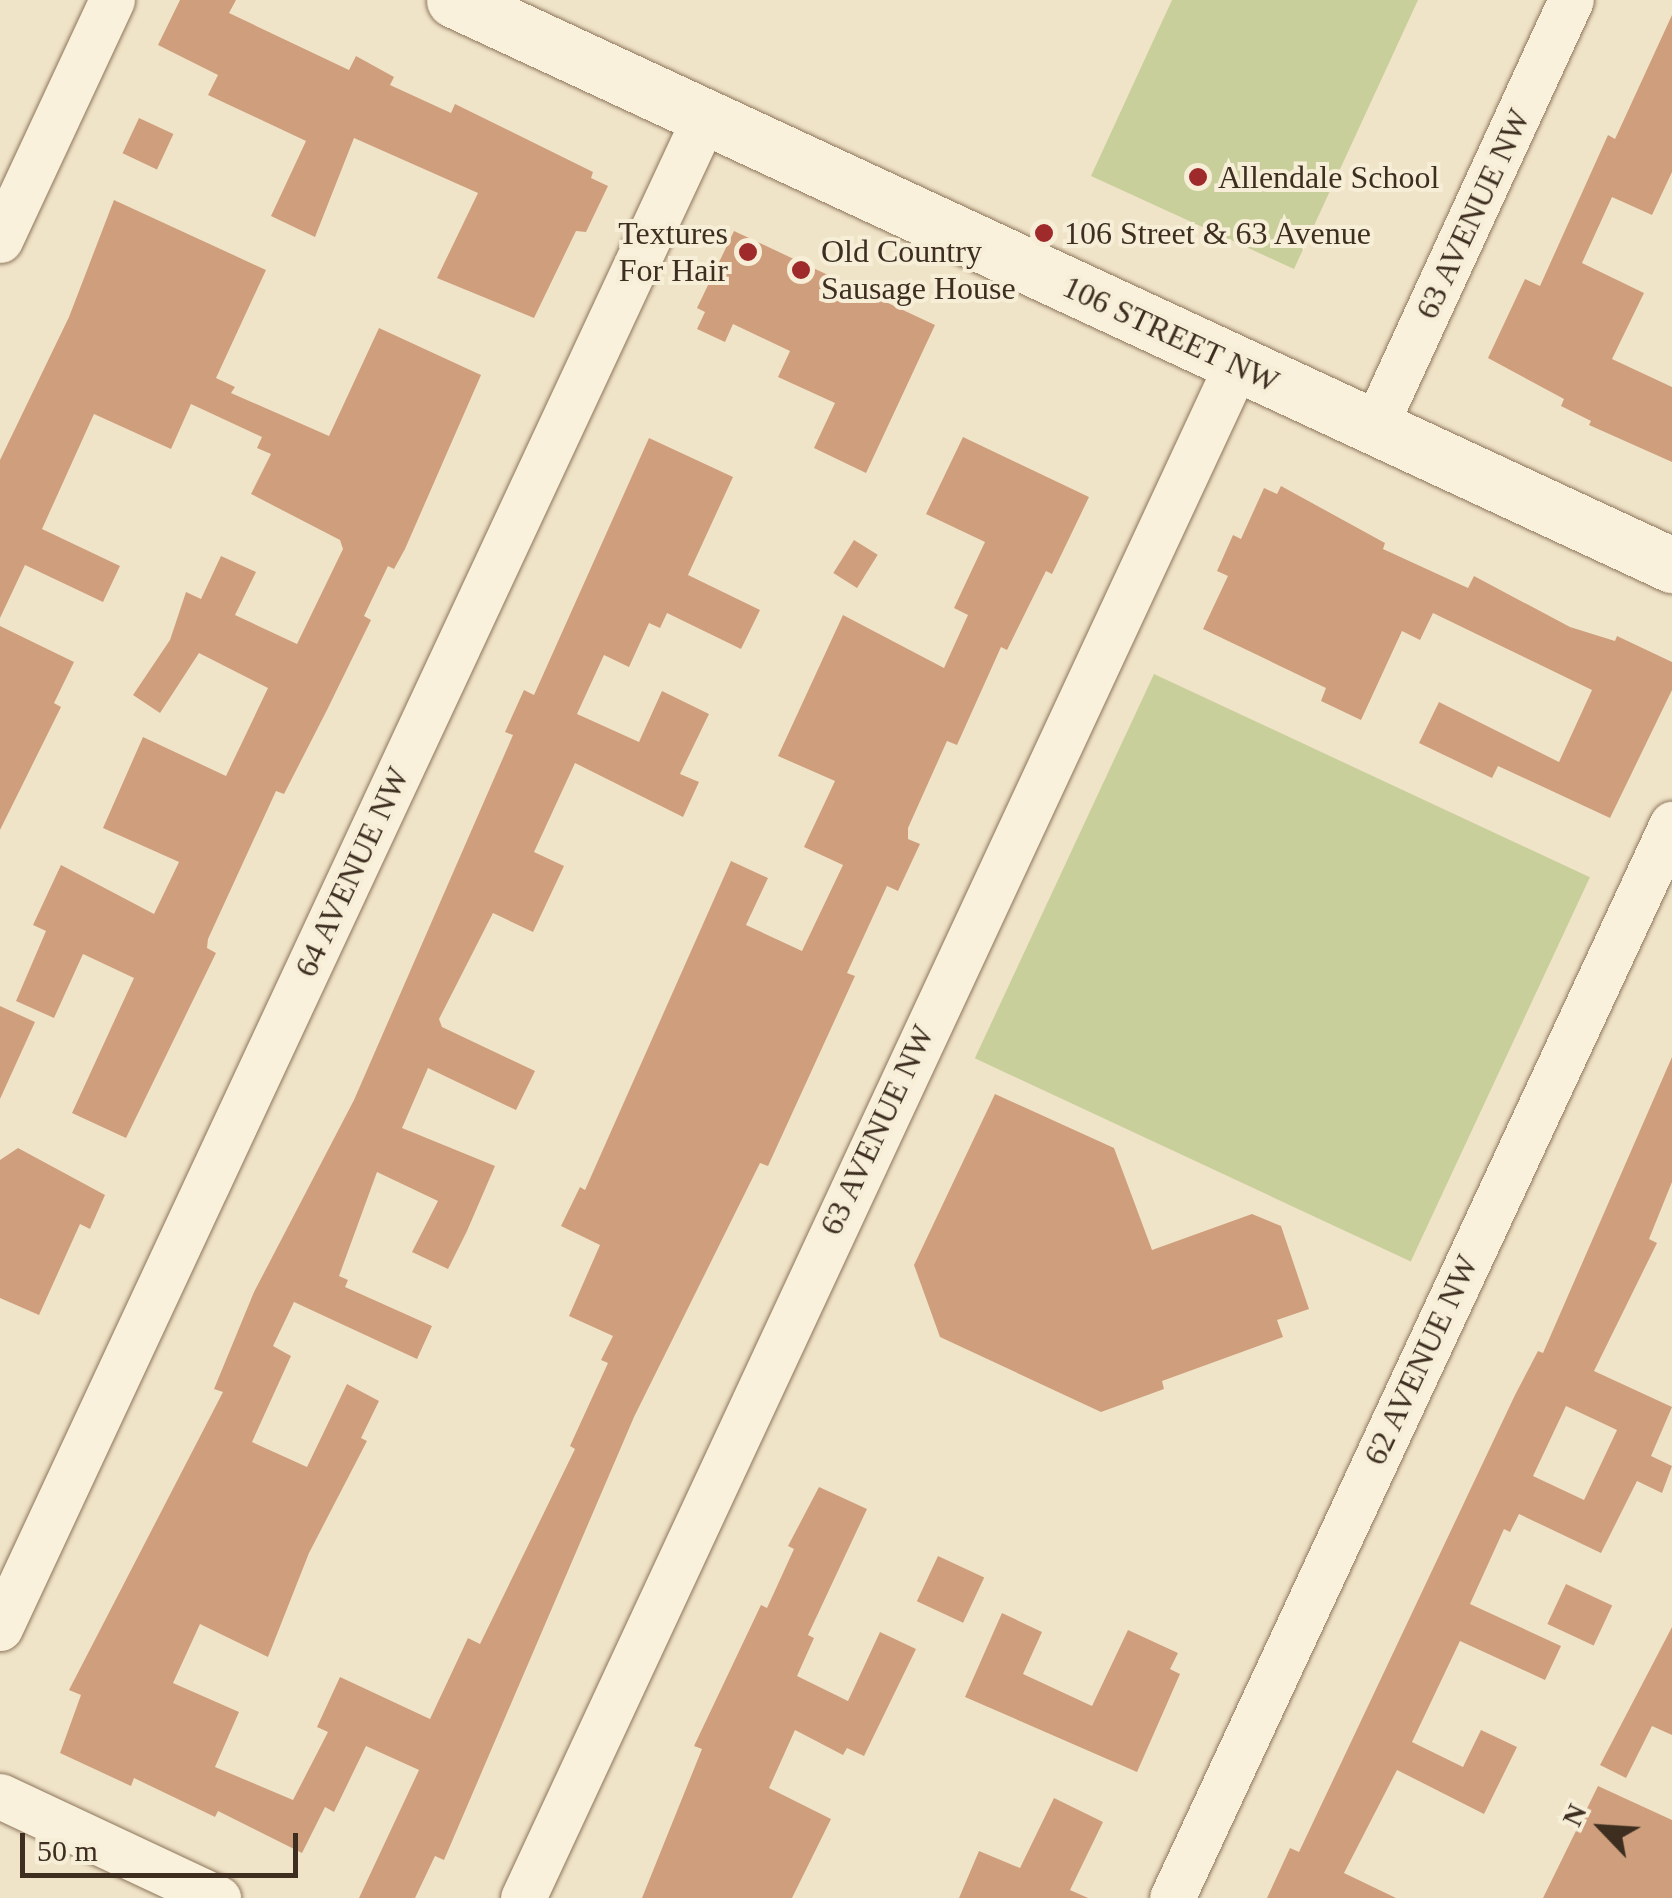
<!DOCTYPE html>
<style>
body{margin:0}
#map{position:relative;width:1672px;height:1898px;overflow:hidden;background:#f0e4c8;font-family:"Times New Roman",serif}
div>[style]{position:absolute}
.green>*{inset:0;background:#c9cf9b;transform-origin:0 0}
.building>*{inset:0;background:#cf9f7d;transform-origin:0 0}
.roads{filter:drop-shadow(0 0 2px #8d765c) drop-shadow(0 0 2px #8d765c)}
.street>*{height:45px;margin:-22.5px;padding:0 22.5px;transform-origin:22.5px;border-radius:22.5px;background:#faf1dc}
.secondary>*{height:55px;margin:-27.5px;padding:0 27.5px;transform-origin:27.5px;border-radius:27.5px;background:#faf1dc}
.dots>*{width:28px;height:28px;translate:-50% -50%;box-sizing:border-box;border:5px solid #f7eed8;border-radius:50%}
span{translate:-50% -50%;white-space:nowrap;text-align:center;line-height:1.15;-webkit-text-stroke:8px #f7eed8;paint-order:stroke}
.poi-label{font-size:32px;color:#3d2e20}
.left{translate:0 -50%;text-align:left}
.right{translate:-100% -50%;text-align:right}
.street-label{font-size:32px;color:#3d2e20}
.north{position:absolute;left:1552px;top:1778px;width:100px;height:100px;-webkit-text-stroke:8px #f7eed8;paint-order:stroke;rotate:295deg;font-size:28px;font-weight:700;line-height:40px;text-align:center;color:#3d2e20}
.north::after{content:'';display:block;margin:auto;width:35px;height:45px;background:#3d2e20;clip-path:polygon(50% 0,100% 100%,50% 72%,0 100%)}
.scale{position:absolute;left:20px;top:1833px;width:278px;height:45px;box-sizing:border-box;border:5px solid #3d2e20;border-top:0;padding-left:12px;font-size:30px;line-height:35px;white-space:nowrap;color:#3d2e20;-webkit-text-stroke:8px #f7eed8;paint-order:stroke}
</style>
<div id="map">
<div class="green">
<i style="clip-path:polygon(1172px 0,1418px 0,1294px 269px,1091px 176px)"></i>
<i style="left:1154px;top:674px;width:481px;height:424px;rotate:25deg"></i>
</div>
<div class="building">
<i style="clip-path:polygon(180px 0,236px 0,229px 13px,349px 70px,356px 56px,394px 77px,390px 85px,451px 113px,455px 104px,593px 172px,591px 178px,608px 186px,586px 232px,576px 231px,534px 318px,437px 278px,478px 193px,354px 138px,315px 237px,271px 216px,306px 141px,208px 95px,218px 75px,158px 45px)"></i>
<i style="clip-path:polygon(1672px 15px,1672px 172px,1652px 215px,1612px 197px,1582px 263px,1644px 293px,1612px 359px,1672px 387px,1672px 462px,1589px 425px,1591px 421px,1561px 406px,1564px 399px,1488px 358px,1525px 279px,1540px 286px,1608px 135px,1615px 139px)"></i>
<i style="left:139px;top:118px;width:38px;height:39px;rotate:25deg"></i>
<i style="clip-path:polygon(114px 200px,266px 270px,216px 378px,235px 387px,231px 393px,329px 436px,379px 328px,481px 375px,405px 549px,394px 569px,388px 566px,364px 616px,371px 620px,327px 710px,284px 794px,276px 791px,208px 939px,207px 948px,216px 953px,126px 1138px,72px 1113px,134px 978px,83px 954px,54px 1018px,16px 1001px,46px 931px,33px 925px,61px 865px,154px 914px,179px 862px,103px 828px,143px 737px,226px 776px,268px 688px,199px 653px,160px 713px,133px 695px,170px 640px,186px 592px,201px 599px,221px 556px,256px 572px,235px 615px,297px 644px,343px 549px,340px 540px,251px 494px,271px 454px,257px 448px,262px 437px,191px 404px,171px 449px,94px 414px,42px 529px,120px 566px,103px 602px,25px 565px,0 618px,0 460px,69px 317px)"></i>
<i style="clip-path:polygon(734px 231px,935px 325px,866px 473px,814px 448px,835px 403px,778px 377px,790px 351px,733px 324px,725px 342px,697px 329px,705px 312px,697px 308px)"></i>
<i style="clip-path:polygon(963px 437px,1089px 497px,1052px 574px,1046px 571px,1007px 650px,1001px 647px,957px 745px,947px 741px,908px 828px,908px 839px,920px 844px,898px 891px,887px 886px,847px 973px,855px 976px,768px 1166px,760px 1163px,634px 1417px,444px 1860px,435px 1856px,415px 1898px,359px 1898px,419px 1770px,366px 1746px,334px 1812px,325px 1807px,302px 1853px,218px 1811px,215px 1817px,134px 1778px,131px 1786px,60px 1753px,81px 1695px,69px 1690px,223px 1392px,214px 1389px,254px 1292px,354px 1100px,513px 735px,505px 732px,524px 690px,534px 695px,649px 438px,733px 477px,688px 575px,760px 610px,741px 649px,667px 613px,660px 628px,649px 623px,629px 667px,604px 655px,577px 714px,639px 742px,662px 691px,709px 714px,680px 774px,699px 782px,683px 817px,575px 763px,534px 852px,564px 866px,533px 932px,493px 913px,439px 1019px,442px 1027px,535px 1071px,516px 1110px,428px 1068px,402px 1128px,495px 1166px,467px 1231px,448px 1269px,412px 1252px,438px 1201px,377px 1172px,339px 1276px,348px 1280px,345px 1287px,432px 1326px,417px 1359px,294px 1302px,273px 1346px,291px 1356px,252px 1442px,307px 1467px,347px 1384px,379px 1401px,361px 1438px,367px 1441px,309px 1553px,268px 1657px,200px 1624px,173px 1683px,239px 1712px,215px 1767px,293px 1800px,328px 1732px,317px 1727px,340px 1677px,430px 1719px,468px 1638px,480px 1644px,575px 1449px,570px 1446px,608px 1363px,601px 1360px,613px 1336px,569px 1316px,600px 1245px,561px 1226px,580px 1187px,585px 1190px,731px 861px,768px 878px,746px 925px,802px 951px,843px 865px,804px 847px,835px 781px,778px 756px,843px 615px,944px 668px,968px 615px,954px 608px,985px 542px,926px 514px)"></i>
<i style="clip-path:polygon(1281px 486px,1385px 543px,1383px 549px,1468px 588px,1474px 576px,1570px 627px,1615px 641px,1617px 636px,1672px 662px,1672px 690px,1610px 818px,1498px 766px,1492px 778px,1419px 743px,1439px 702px,1559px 762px,1592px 690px,1433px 613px,1420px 640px,1402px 631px,1361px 720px,1321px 701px,1326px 688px,1203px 629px,1228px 576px,1217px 571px,1233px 535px,1241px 539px,1264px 488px,1277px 494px)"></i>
<i style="left:854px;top:540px;width:28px;height:39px;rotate:32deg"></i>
<i style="clip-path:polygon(0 626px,74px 662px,54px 703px,61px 707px,0 830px)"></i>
<i style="clip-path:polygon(0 1006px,35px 1022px,0 1099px)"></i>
<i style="clip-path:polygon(evenodd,1672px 1057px,1672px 1182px,1649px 1239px,1657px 1243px,1594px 1371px,1672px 1407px,1651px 1456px,1672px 1466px,1662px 1493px,1637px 1481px,1601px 1553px,1519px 1514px,1510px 1532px,1504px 1529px,1470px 1604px,1561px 1646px,1545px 1680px,1460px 1641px,1412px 1742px,1463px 1767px,1481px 1730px,1517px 1747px,1484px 1814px,1397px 1770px,1344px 1873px,1396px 1898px,1267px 1898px,1290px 1848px,1299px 1852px,1515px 1395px,1538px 1351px,1543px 1353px,1672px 1057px,1566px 1406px,1617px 1430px,1584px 1500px,1533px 1476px,1566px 1406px)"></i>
<i style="clip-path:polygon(995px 1094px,1114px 1148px,1152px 1250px,1252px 1214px,1281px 1226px,1309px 1309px,1277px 1320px,1283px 1337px,1162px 1381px,1164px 1389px,1101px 1412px,940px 1337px,914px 1265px)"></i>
<i style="clip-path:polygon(18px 1148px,105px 1195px,90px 1229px,80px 1224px,39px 1315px,0 1298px,0 1160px)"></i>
<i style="clip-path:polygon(819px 1487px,867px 1509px,808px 1635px,814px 1638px,797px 1676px,848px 1701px,880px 1632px,916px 1649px,864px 1756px,847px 1748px,843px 1755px,795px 1730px,769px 1788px,831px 1819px,792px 1898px,642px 1898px,702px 1749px,694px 1746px,761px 1605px,767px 1608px,794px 1549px,788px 1546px)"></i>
<i style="left:938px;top:1556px;width:51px;height:50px;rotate:25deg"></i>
<i style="left:1566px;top:1584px;width:51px;height:44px;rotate:25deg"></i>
<i style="clip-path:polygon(1002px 1613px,1042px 1632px,1023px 1674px,1092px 1706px,1128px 1630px,1178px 1653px,1170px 1669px,1180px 1674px,1137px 1772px,965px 1697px)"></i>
<i style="clip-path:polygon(1672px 1627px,1672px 1735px,1652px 1726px,1626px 1778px,1600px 1765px)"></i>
<i style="clip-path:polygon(1598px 1786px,1672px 1820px,1672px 1898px,1543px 1898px)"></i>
<i style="clip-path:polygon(1054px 1798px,1103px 1822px,1070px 1890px,1088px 1898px,959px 1898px,979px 1851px,1020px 1868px)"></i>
</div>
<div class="roads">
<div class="street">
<i style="left:0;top:240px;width:265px;rotate:-65deg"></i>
<i style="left:1374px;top:428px;width:471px;rotate:-65.3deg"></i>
<i style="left:0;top:1628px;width:1667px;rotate:-64.99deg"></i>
<i style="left:0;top:1796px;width:241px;rotate:25.1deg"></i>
<i style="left:523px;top:1898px;width:1692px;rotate:-65.04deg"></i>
<i style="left:1172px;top:1898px;width:1185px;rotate:-65.04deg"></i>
</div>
<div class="secondary">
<i style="left:454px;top:0;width:1343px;rotate:24.89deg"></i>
</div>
</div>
<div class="dots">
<i style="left:1198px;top:177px;background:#9e2a2b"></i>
<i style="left:1044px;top:233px;background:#9e2a2b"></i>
<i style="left:748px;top:252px;background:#9e2a2b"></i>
<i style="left:801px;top:270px;background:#9e2a2b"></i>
</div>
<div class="poi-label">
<span class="left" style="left:1218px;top:177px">Allendale School</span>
<span class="left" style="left:1064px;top:233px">106 Street &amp; 63 Avenue</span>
<span class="right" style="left:728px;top:252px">Textures<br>For Hair</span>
<span class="left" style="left:821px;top:270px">Old Country<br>Sausage House</span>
</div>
<div class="street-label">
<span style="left:1473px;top:214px;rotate:-65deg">63 AVENUE NW</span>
<span style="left:1171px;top:334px;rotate:25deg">106 STREET NW</span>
<span style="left:352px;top:872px;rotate:-65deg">64 AVENUE NW</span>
<span style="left:877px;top:1130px;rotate:-65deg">63 AVENUE NW</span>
<span style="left:1421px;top:1360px;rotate:-65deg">62 AVENUE NW</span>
</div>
<div class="north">N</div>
<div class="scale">50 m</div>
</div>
